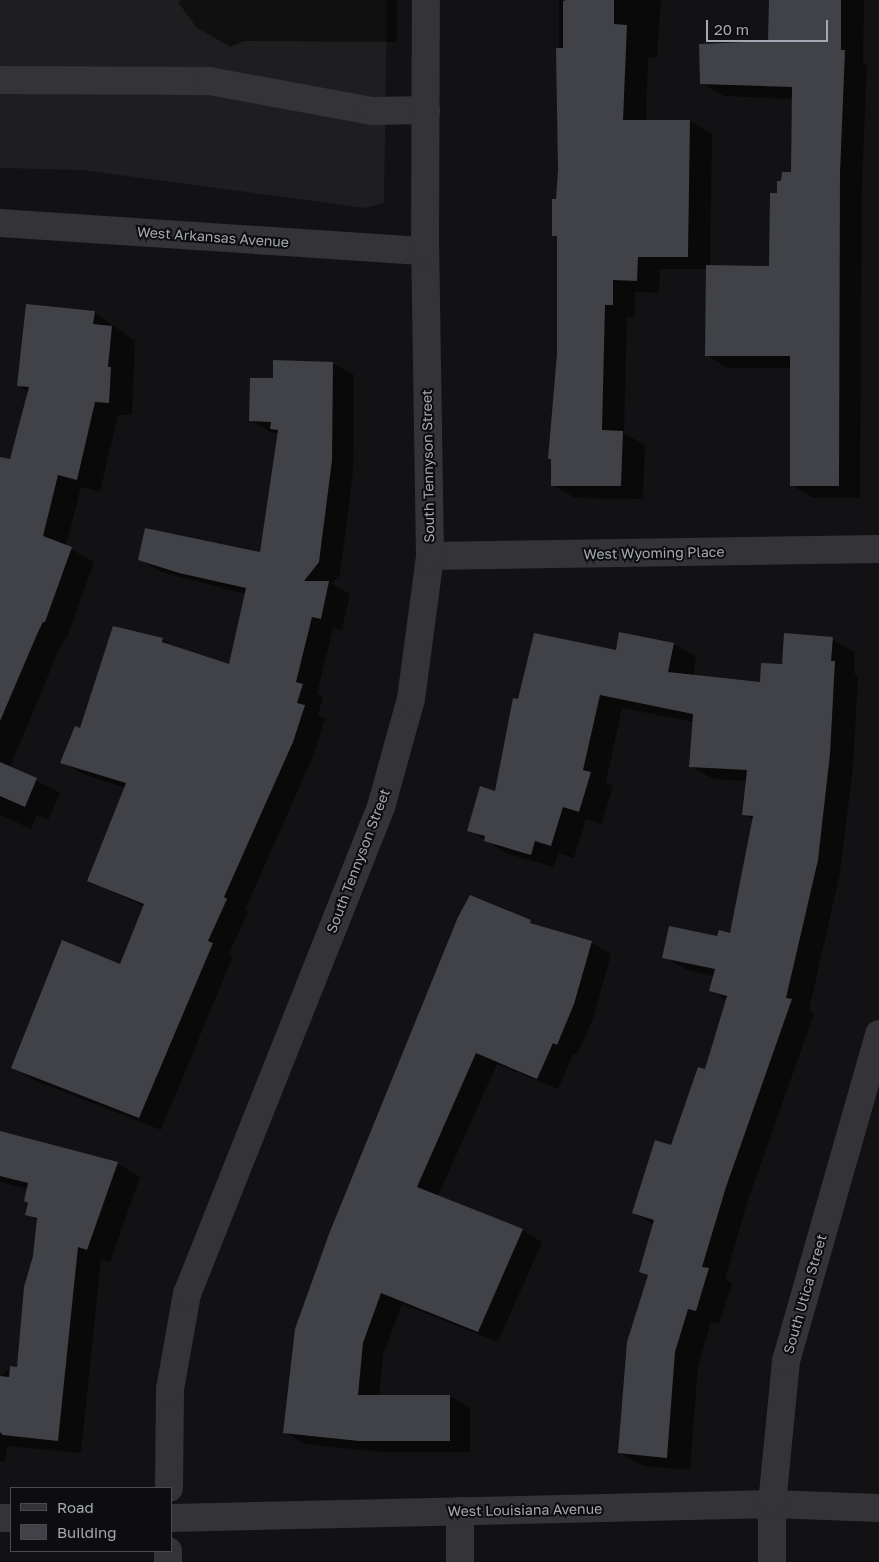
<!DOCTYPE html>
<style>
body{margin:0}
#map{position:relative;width:879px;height:1562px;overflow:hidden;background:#121214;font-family:"Golos Text",sans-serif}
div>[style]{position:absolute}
.built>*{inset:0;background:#1e1e20}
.shadow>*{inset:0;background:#0007}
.building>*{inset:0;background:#414247}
.minor>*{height:28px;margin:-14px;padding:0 14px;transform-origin:14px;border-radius:14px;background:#343438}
span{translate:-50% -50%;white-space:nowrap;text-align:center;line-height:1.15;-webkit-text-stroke:4px #0d0d0f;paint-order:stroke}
.street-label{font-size:14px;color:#a5a9b3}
.legend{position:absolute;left:10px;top:1487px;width:162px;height:65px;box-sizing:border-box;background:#0d0d0f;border:1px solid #4a4b51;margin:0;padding:6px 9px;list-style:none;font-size:15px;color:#a5a9b3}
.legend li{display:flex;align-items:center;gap:10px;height:25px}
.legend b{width:25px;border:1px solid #4a4b51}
.scale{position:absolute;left:706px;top:20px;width:122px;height:22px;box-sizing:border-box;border:2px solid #a5a9b3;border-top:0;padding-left:6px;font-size:15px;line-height:18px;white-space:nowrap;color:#a5a9b3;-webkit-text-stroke:4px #0d0d0f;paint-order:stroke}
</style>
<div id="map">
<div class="built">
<i style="clip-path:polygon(0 0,387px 0,384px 203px,365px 208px,82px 170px,0 168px)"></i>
</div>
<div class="shadow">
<i style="clip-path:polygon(182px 0,397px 0,397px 42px,244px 41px,230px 47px,196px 27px,178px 2px)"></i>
<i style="clip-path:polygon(559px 0,661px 0,657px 57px,648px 58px,646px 121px,690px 121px,712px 134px,710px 267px,770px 267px,778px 194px,782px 182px,792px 173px,793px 99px,724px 96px,702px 83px,770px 42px,770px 0,864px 0,863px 62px,867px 64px,862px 186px,860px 498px,813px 498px,791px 485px,791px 368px,728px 368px,706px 355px,707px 269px,660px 269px,659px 293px,635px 292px,635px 317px,627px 317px,624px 433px,645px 445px,643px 499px,575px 498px,552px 485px,552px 460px,549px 459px,558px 355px,558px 238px,553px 235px,559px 170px)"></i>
<i style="clip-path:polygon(94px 312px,135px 341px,132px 415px,118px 415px,100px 492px,81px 487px,66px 546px,94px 562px,68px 635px,61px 645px,10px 767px,60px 793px,48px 820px,37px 815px,31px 829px,0 815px,0 494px,29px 392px,19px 386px)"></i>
<i style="clip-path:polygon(333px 363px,354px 375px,353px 473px,340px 574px,332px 584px,350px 594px,342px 630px,333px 628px,317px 694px,323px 697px,318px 715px,325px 719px,314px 754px,245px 910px,248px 912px,229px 954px,233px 956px,161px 1130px,34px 1080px,13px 1067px,121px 965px,145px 907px,88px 880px,125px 788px,83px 774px,62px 762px,81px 730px,162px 639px,179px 649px,230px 665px,246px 594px,161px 572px,140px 559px,261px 554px,279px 433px,272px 433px,250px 420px,274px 380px)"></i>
<i style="clip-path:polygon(832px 639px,855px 652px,854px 673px,858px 676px,853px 767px,840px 873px,809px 1010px,814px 1014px,748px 1200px,725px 1279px,732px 1283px,719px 1324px,711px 1322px,698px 1366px,690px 1470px,643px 1466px,620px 1453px,649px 1276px,641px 1271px,654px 1225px,633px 1212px,672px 1147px,705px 1071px,727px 1000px,710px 990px,714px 976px,687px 970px,664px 957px,731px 935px,754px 820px,743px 814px,747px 781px,713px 779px,691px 766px,693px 722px,622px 708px,606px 782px,613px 786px,602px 824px,586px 819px,574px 858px,558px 853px,554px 867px,508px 854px,469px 830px,496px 792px,518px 701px,617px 652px,674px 644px,696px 657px,693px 676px,761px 683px,783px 665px)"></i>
<i style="clip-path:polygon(470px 897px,544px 929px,591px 942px,611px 954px,594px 1016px,577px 1055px,573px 1054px,558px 1089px,497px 1064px,438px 1196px,522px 1230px,542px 1242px,498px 1342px,402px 1304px,383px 1355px,379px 1396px,450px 1396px,470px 1408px,470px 1452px,381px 1452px,305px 1444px,285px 1432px)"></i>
<i style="clip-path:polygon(0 1133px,117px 1163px,140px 1177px,110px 1262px,101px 1259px,81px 1453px,7px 1446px,5px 1462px,0 1461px,0 1377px,10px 1368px,18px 1369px,38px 1221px,26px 1214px,28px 1189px,0 1182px)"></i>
</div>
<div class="building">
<i style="clip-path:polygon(566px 0,614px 0,614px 24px,627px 25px,623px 120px,690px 120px,688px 257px,638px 257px,637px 281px,613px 280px,613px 305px,605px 305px,602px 430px,623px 431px,621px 486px,551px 486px,551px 459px,548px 459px,557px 354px,557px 236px,552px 236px,552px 199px,556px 199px,558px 170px,556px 48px,563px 48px,563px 1px)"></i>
<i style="clip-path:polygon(769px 0,841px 0,841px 50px,845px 50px,840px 173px,839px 486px,790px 486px,790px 356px,705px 356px,706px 265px,769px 266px,770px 193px,777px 193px,777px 181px,781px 181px,782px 172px,791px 172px,792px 87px,700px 84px,699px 44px,768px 41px)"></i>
<i style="clip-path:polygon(26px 304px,95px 311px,93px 324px,112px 326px,108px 367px,111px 367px,109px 403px,95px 402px,77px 480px,58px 475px,43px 536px,72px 547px,45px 622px,43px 622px,38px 632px,0 721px,0 457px,10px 459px,29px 387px,17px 386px)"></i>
<i style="clip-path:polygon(273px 360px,333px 362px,332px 460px,319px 562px,304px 581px,329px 581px,321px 619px,312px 617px,296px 682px,303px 684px,297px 703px,305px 705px,293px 742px,224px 897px,227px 899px,208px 941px,213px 943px,139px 1118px,11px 1068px,62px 940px,120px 964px,144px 904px,87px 881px,126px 783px,60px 763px,75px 726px,80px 728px,113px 626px,163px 638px,162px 642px,229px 664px,246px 588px,179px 573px,138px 560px,145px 528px,260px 552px,278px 430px,270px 429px,271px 422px,249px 421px,250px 378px,273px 378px)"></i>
<i style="clip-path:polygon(619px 632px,674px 643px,668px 672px,760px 682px,761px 663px,782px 664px,784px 633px,833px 637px,831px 661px,835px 661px,830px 754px,818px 860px,786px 998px,792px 999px,726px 1187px,702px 1267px,709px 1268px,696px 1311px,688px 1309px,675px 1352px,667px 1458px,618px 1453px,627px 1342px,648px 1275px,639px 1272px,654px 1220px,632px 1213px,655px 1140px,671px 1145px,698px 1067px,705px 1069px,727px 996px,709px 991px,715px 969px,662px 958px,669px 926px,717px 936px,719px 930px,730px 933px,753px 816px,742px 815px,747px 770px,689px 767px,693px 714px,600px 695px,583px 770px,591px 772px,579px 812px,563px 807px,551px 846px,535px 841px,531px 855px,484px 841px,485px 836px,467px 831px,480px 786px,495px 791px,513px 698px,518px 699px,534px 633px,616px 650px)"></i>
<i style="clip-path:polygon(0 762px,37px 778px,25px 807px,0 796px)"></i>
<i style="clip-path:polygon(470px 895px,531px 920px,530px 923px,592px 941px,574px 1004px,557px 1045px,553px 1043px,537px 1079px,476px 1053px,417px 1187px,523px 1229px,478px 1332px,381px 1293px,363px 1343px,358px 1395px,450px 1395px,450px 1441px,359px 1441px,283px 1433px,295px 1329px,329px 1234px,458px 917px)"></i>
<i style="clip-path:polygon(0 1131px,118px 1162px,87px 1250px,78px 1247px,58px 1441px,3px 1435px,0 1432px,0 1376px,9px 1377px,10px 1366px,17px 1367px,24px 1287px,33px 1256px,37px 1218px,25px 1215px,28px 1203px,24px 1201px,28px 1183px,0 1176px)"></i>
</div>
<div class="minor">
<i style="left:0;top:80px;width:209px;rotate:0.3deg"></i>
<i style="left:209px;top:81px;width:167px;rotate:10.4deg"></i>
<i style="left:373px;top:111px;width:53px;rotate:-1.1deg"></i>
<i style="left:0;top:223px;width:426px;rotate:3.8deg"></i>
<i style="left:430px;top:556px;width:449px;rotate:-0.9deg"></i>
<i style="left:169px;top:1488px;width:99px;rotate:-89.4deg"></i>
<i style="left:170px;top:1389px;width:97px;rotate:-79.9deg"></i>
<i style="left:187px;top:1294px;width:524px;rotate:-68.28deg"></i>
<i style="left:381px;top:807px;width:112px;rotate:-74.5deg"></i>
<i style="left:411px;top:699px;width:144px;rotate:-82.4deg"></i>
<i style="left:430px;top:556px;width:305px;rotate:-90.9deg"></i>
<i style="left:425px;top:251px;width:251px;rotate:-89.8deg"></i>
<i style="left:460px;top:1511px;width:51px;rotate:90deg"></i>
<i style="left:0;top:1518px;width:11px"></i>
<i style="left:171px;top:1518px;width:601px;rotate:-1.33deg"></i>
<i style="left:772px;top:1504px;width:107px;rotate:2.1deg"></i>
<i style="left:168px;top:1551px;width:11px;rotate:90deg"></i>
<i style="left:772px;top:1562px;width:58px;rotate:-90deg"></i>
<i style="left:772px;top:1504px;width:144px;rotate:-84.4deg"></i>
<i style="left:786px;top:1361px;width:340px;rotate:-74.1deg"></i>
</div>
<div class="street-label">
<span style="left:213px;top:237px;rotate:4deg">West Arkansas Avenue</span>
<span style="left:428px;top:466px;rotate:-91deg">South Tennyson Street</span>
<span style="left:654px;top:553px;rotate:-1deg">West Wyoming Place</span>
<span style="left:358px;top:861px;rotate:-69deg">South Tennyson Street</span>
<span style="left:805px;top:1294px;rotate:-74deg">South Utica Street</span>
<span style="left:525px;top:1510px;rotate:-1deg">West Louisiana Avenue</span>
</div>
<ul class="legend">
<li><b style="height:6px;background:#343438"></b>Road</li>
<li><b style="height:14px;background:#414247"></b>Building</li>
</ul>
<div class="scale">20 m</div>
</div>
